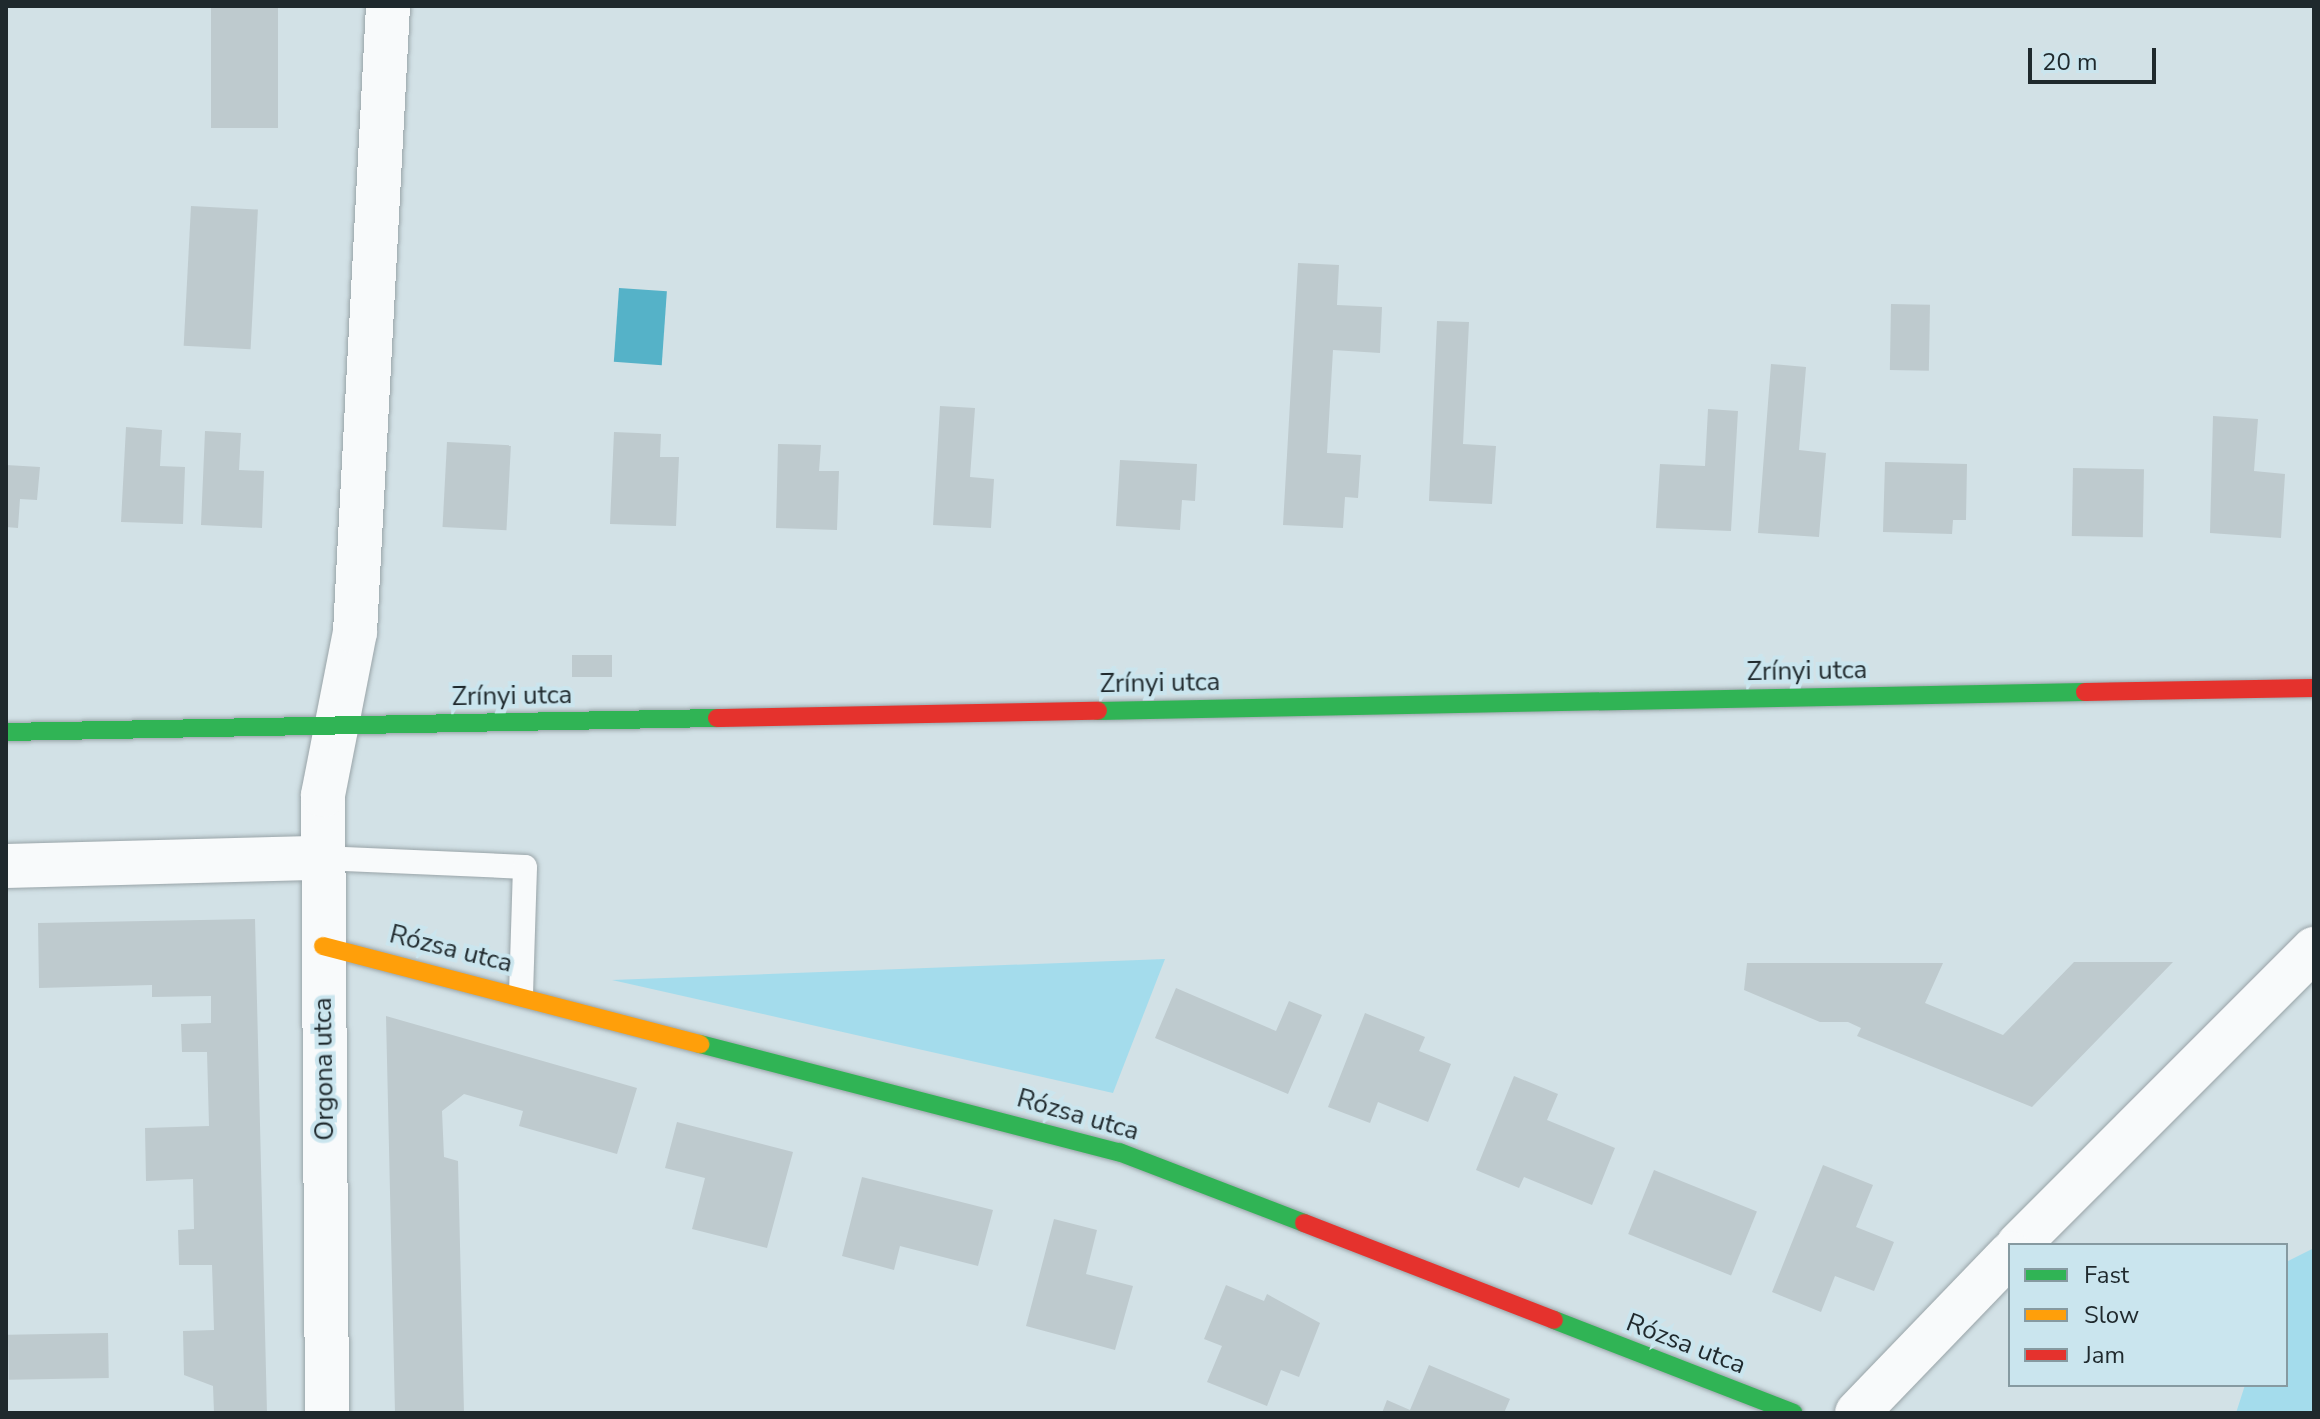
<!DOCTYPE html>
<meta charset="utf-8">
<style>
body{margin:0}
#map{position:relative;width:2320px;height:1419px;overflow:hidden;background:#d2e1e6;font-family:"Nunito Sans",sans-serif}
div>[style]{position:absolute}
.green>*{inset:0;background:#a4dcec}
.water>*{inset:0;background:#55b2c8;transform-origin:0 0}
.building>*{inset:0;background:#becace;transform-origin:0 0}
.roads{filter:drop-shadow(0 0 2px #99a4a8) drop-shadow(0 0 2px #99a4a8)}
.lane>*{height:24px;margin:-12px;padding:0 12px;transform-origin:12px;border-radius:12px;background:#f8fafb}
.street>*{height:44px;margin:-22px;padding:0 22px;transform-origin:22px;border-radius:22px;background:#f8fafb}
.fast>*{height:18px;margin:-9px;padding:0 9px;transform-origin:9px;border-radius:9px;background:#30b455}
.slow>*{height:18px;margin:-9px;padding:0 9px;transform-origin:9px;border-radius:9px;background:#ff9f0a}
.jam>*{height:18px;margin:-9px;padding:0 9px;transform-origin:9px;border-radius:9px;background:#e5322d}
span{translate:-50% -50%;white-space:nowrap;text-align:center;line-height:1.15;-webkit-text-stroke:8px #cae5ee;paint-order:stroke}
.street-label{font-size:26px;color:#1f292d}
.frame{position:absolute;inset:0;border:8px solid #1f292d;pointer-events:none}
.legend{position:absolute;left:2008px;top:1243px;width:280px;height:144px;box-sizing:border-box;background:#cae5ee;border:2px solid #869aa1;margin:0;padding:10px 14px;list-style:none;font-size:24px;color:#1f292d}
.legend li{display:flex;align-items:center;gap:16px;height:40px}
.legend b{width:40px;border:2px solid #869aa1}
.scale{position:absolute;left:2028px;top:48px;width:128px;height:36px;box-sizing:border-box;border:4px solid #1f292d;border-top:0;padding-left:10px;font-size:24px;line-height:28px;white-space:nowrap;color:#1f292d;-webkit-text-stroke:6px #cae5ee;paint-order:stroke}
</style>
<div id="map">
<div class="green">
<i style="clip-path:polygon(1165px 959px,1113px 1093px,612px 980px)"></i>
<i style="clip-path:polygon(2314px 1248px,2314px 1413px,2236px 1413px,2245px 1385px,2286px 1385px,2286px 1262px)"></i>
</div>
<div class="water">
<i style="left:619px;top:288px;width:48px;height:74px;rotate:4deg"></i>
</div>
<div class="building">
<i style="left:211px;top:6px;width:67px;height:122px"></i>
<i style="left:191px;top:206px;width:67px;height:140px;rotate:3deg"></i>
<i style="clip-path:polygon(1298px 263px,1339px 265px,1337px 305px,1382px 307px,1380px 353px,1333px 350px,1327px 453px,1361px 455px,1358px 498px,1345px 497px,1343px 528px,1283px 525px)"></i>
<i style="left:1891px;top:304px;width:39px;height:66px;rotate:1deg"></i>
<i style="clip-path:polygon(1437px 321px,1469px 322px,1463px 444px,1496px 446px,1492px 504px,1429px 501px)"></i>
<i style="clip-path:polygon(1771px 364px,1806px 367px,1799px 450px,1826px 453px,1819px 537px,1758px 533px)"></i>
<i style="clip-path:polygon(940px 406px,975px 408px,970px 477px,994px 479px,991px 528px,933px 525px)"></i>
<i style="clip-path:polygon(1708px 409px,1738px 411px,1731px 531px,1656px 528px,1660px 464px,1705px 466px)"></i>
<i style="clip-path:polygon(2213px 416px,2258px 419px,2254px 471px,2285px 474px,2281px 538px,2210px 533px)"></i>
<i style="clip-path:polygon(126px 427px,162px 430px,160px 466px,185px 467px,183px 524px,121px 522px)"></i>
<i style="clip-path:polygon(205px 431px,241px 433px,239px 470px,264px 471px,262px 528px,201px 525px)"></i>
<i style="clip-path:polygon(614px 432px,661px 434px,660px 457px,679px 457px,676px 526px,610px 524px)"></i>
<i style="left:447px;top:442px;width:64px;height:85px;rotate:3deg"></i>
<i style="clip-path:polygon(778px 444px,821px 445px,819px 471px,839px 471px,837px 530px,776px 528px)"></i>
<i style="clip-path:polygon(1120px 460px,1197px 464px,1195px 501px,1182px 500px,1180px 530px,1116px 526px)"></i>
<i style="clip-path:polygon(1885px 462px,1967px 464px,1966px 520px,1953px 520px,1952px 534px,1883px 532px)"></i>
<i style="clip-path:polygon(6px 465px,40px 467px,37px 500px,20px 499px,18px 528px,6px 527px)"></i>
<i style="left:2073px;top:468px;width:71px;height:68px;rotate:1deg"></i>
<i style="left:572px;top:655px;width:40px;height:22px"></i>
<i style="clip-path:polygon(255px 919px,267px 1413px,214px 1413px,213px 1386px,184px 1375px,183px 1331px,214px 1330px,212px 1265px,179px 1265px,178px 1230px,194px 1229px,193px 1179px,146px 1181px,145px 1128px,209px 1126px,207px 1052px,182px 1052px,181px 1024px,211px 1023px,211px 996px,152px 997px,152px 985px,39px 988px,38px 923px)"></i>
<i style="clip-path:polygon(2074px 962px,2173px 962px,2032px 1107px,1857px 1036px,1861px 1028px,1848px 1022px,1820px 1022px,1744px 990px,1747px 963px,1943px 963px,1925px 1003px,2003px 1035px)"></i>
<i style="clip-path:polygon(1176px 988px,1276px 1031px,1289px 1001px,1322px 1015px,1288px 1094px,1155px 1038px)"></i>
<i style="clip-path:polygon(1365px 1013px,1425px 1037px,1419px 1051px,1451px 1064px,1428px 1122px,1378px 1102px,1370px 1123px,1328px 1107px)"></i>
<i style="clip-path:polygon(386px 1016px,637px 1088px,617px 1154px,519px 1126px,523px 1111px,464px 1094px,442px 1111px,444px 1157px,458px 1161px,464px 1413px,395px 1413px)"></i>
<i style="clip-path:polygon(1514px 1076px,1558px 1094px,1547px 1120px,1615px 1148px,1592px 1205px,1524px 1177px,1519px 1188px,1476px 1170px)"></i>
<i style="clip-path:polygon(677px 1122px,793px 1152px,767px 1248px,692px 1229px,705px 1178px,665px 1168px)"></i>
<i style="clip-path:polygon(1823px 1165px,1873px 1185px,1856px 1227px,1894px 1242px,1874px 1291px,1835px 1276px,1821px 1312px,1772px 1292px)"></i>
<i style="left:1654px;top:1170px;width:111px;height:69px;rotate:22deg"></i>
<i style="clip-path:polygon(862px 1177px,993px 1210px,978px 1266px,900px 1246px,894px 1270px,842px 1256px)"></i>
<i style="clip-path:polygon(1054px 1219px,1097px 1230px,1086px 1274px,1133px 1286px,1115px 1350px,1026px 1326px)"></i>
<i style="clip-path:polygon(1226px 1285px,1264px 1301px,1267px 1294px,1320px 1323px,1299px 1377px,1281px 1370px,1267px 1406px,1207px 1382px,1222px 1346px,1204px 1339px)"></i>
<i style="left:108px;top:1333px;width:45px;height:100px;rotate:89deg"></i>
<i style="clip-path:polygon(1429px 1365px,1510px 1399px,1504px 1413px,1382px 1413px,1387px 1400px,1410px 1410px)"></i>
</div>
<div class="roads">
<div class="lane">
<i style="left:321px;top:858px;width:204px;rotate:2.5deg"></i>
<i style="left:525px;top:867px;width:126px;rotate:91.8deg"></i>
</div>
<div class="street">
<i style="left:6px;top:866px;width:315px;rotate:-1.5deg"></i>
<i style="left:2018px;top:1245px;width:419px;rotate:-45deg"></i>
<i style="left:327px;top:1413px;width:618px;rotate:-90.37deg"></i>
<i style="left:323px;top:795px;width:166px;rotate:-78.9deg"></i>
<i style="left:355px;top:632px;width:627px;rotate:-86.98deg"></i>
<i style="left:1857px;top:1413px;width:221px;rotate:-46.1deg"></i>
</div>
<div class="fast">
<i style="left:1098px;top:711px;width:987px;rotate:-1.1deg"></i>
<i style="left:6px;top:732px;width:711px;rotate:-1.13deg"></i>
<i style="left:700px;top:1044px;width:433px;rotate:14.5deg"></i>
<i style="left:1119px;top:1152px;width:198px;rotate:21deg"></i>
<i style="left:1554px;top:1320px;width:257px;rotate:21.2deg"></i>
</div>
<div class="slow">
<i style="left:323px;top:946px;width:390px;rotate:14.6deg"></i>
</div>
<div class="jam">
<i style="left:2085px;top:692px;width:229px;rotate:-1deg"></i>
<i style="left:717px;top:718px;width:381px;rotate:-1.1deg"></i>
<i style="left:1304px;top:1223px;width:268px;rotate:21.2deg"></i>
</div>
</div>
<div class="street-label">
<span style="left:1807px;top:671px;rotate:-1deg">Zrínyi utca</span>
<span style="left:1160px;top:683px;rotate:-1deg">Zrínyi utca</span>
<span style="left:512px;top:696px;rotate:-1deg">Zrínyi utca</span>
<span style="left:451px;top:949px;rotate:14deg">Rózsa utca</span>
<span style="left:324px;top:1069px;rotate:-91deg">Orgona utca</span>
<span style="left:1078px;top:1115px;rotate:16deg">Rózsa utca</span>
<span style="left:1686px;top:1344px;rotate:21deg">Rózsa utca</span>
</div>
<div class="frame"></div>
<ul class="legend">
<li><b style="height:10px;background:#30b455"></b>Fast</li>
<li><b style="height:10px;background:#ff9f0a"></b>Slow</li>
<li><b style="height:10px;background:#e5322d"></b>Jam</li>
</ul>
<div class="scale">20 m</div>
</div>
